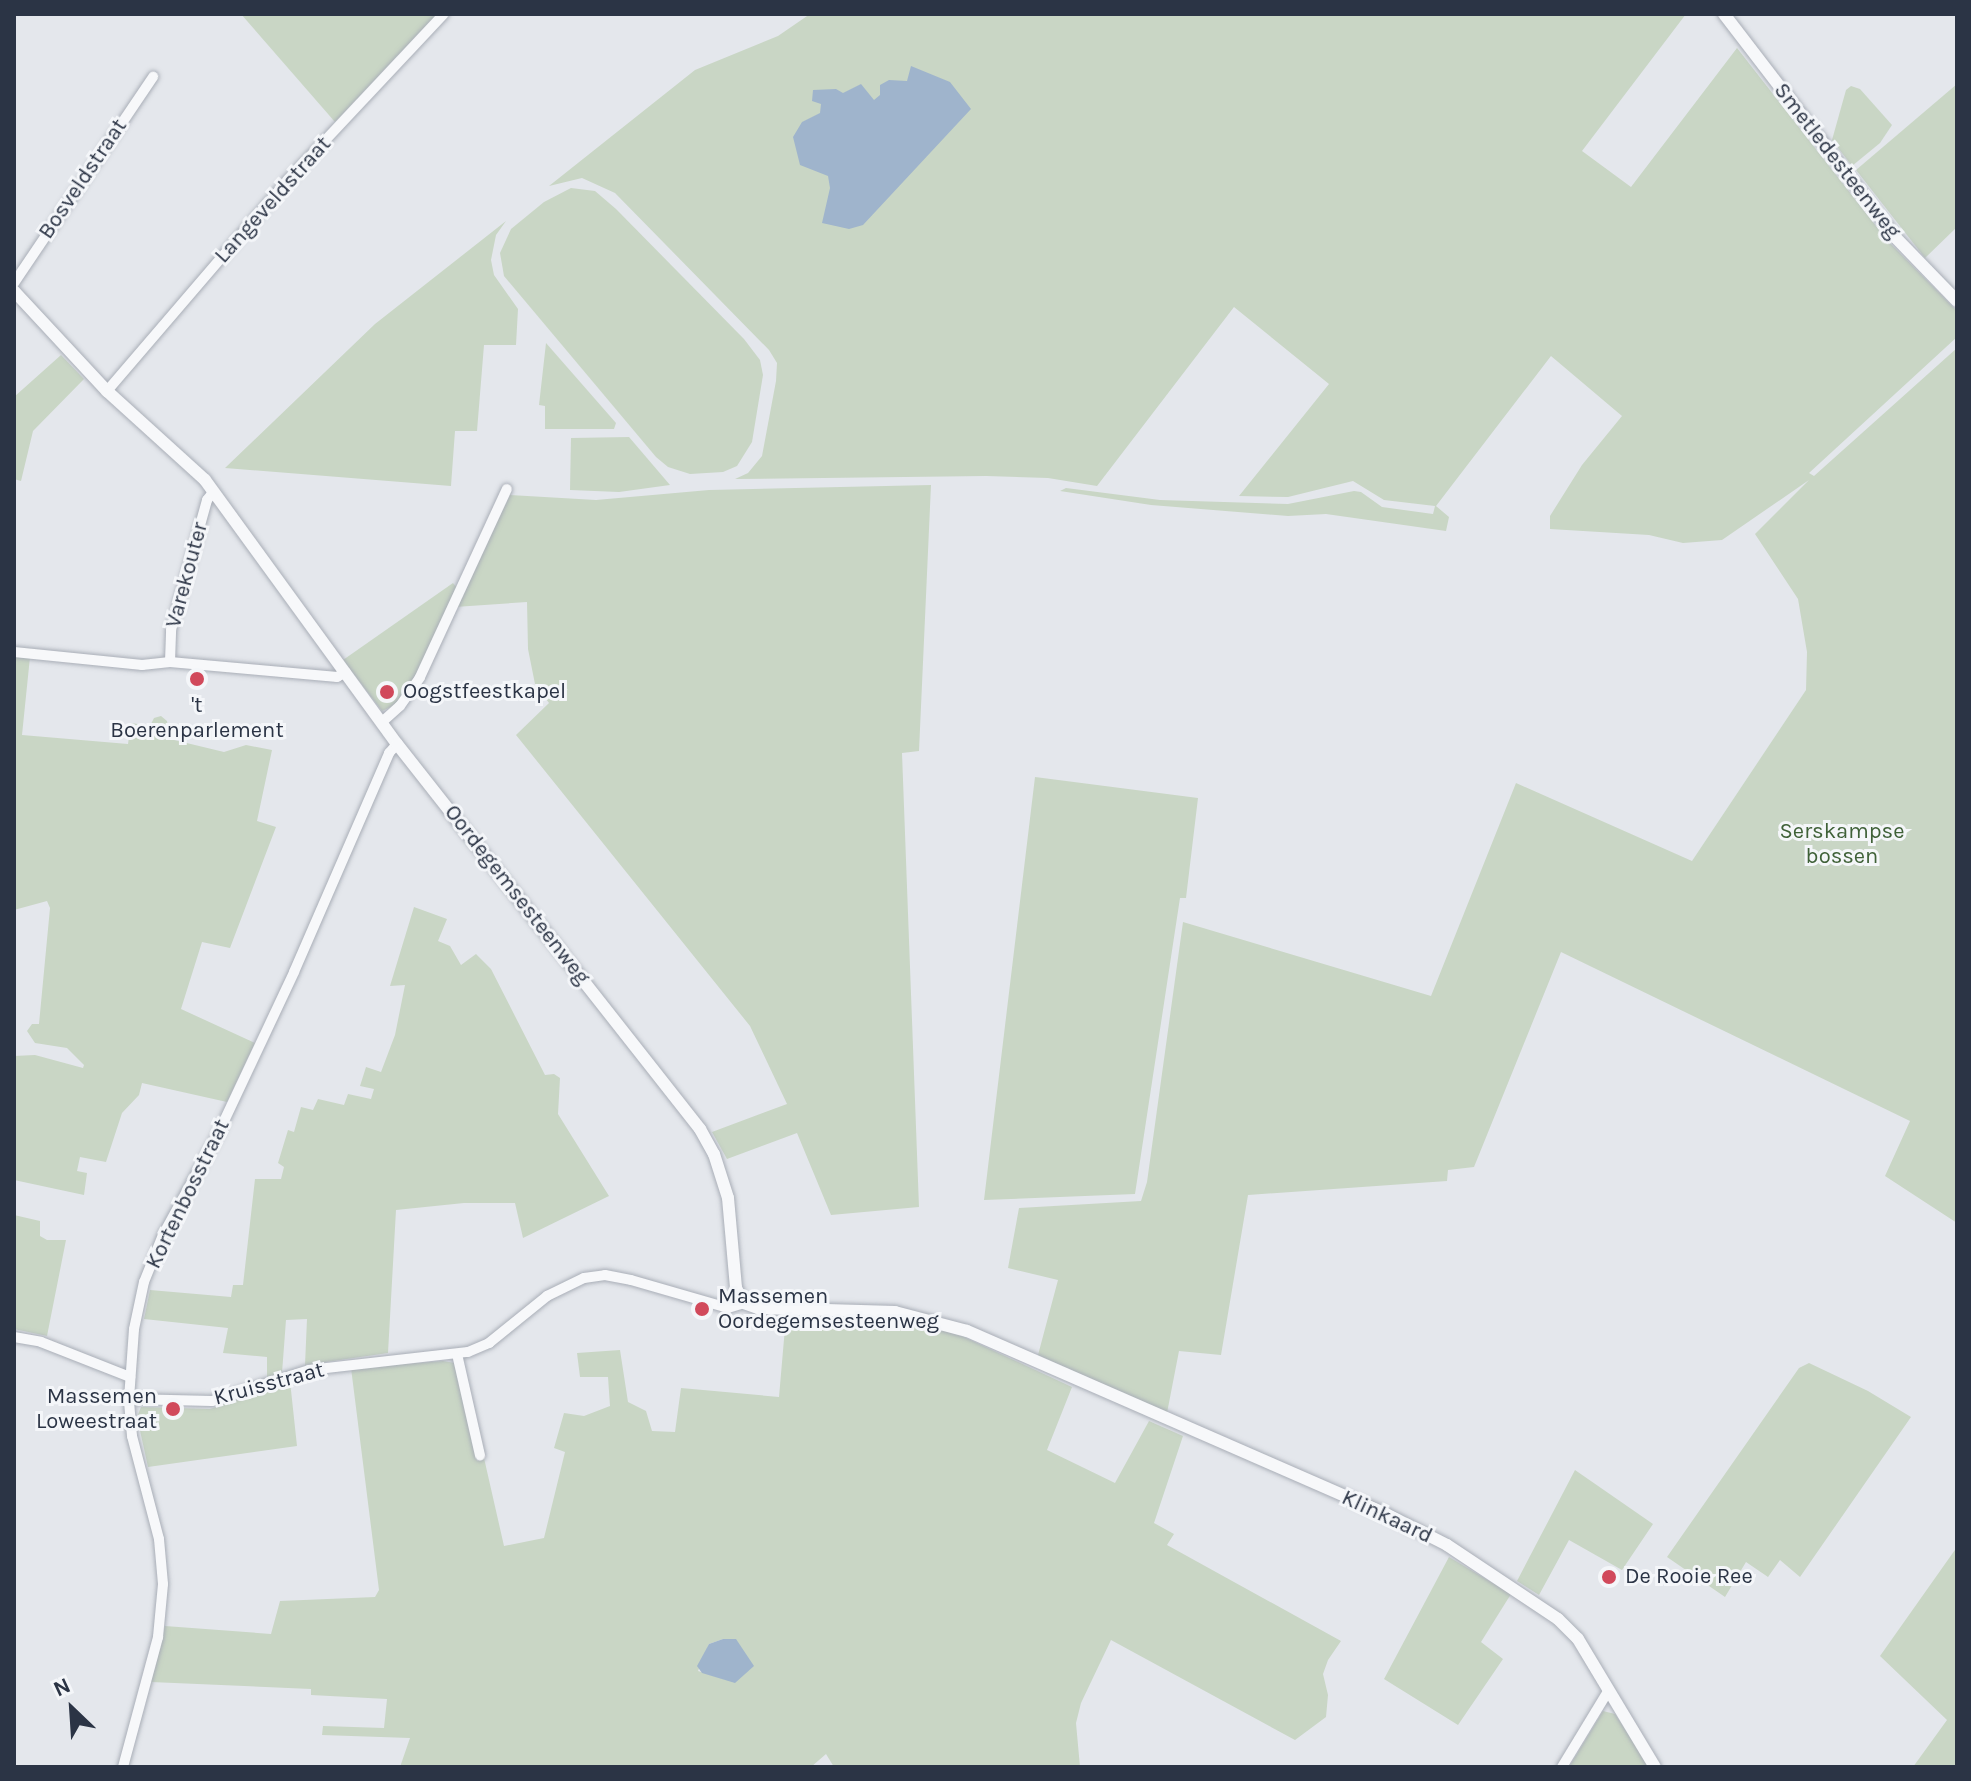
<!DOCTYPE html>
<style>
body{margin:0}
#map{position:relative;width:1971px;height:1781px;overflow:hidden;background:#e4e7ec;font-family:Karla,sans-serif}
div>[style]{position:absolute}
.green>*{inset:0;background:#c9d6c5}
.water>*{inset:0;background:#9fb4cc}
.roads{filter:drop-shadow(0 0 2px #a9aeb7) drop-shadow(0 0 2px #a9aeb7)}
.minor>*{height:10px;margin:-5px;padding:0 5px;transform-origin:5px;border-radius:5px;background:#f7f8fa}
.tertiary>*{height:12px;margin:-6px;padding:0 6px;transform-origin:6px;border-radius:6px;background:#f7f8fa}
.dots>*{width:22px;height:22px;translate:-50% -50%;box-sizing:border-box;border:4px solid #f4f6f9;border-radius:50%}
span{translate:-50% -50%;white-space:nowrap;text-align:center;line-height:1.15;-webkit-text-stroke:6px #f4f6f9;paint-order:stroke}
.street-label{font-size:22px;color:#2b3445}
.poi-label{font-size:22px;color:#2b3445}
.left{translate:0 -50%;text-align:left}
.right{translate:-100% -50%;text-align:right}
.park-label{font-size:22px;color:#3f6138}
.frame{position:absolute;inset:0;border:16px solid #2b3445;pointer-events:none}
.north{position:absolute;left:32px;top:1669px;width:80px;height:80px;-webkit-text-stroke:6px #f4f6f9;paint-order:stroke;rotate:335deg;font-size:22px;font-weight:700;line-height:32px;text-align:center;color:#2b3445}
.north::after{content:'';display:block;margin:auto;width:28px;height:36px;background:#2b3445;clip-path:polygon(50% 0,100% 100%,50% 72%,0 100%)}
</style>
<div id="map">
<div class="green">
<i style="clip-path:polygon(241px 14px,437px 14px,335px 122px)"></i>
<i style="clip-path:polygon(810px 14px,1686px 14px,1582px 151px,1631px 187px,1737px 48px,1887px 240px,1957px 311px,1957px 337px,1809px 473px,1814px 476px,1957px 348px,1957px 1223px,1885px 1176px,1910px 1121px,1561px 952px,1474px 1167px,1448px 1170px,1447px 1181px,1248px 1195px,1221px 1355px,1179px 1351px,1167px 1413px,1038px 1355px,1058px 1280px,1008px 1268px,1019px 1208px,1141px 1201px,1147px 1182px,1183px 922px,1431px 996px,1516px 783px,1692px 861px,1806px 690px,1807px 652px,1798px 599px,1755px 534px,1809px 480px,1722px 540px,1683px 543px,1649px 535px,1550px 529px,1550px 516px,1582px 465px,1622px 416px,1551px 356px,1436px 506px,1449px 517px,1446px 531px,1326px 514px,1288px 516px,1151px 505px,1060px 491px,1066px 488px,1160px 500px,1288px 504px,1354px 491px,1361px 492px,1382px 507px,1433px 514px,1435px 506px,1384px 500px,1353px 481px,1288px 497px,1239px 496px,1329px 384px,1234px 307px,1097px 486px,1048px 478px,986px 476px,735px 479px,748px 473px,762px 456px,776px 381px,777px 363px,769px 350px,615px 193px,582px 178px,549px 186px,695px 70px,778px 36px)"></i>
<i style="clip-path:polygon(1957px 84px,1957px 227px,1925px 258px,1856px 170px)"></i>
<i style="clip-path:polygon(1851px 86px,1860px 89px,1892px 125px,1880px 143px,1852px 166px,1832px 140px,1846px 90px)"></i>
<i style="clip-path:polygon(571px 188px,595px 191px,616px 209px,744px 339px,760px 360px,763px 375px,752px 442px,737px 466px,723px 472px,690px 474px,668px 467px,656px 457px,504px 276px,500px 253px,511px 229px,544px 202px)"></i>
<i style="clip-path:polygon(506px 221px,496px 235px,491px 260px,494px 275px,518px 309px,516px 345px,484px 345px,477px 431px,455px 431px,451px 486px,225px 468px,375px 324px)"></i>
<i style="clip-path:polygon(546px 343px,616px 423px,614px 429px,545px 429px,545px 406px,539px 405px)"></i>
<i style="clip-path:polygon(61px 355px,84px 379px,33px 431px,21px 481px,14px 479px,14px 397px)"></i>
<i style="clip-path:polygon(629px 437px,670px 485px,619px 492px,570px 490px,571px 438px)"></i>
<i style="clip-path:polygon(931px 485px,919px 751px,902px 753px,919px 1207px,831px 1215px,797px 1133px,727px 1159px,712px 1132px,787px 1104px,750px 1026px,516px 735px,549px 703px,535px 684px,528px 649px,527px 602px,455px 607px,510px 495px,596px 500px,709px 490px)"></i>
<i style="clip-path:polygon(453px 583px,458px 589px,412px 683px,395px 705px,382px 711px,343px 660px)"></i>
<i style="clip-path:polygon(14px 655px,30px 657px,22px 735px,128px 744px,131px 723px,150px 726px,154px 718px,161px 716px,167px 721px,170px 739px,224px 752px,246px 745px,272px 750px,257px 821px,276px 827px,230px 948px,202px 942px,181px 1009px,255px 1043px,227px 1102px,142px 1083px,139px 1095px,122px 1113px,106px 1162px,80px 1157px,77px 1171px,87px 1173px,84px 1195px,14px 1180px,14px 1056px,35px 1055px,83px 1068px,84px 1065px,67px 1048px,35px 1043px,27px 1031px,32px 1024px,39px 1024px,50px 908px,47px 901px,14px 910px)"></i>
<i style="clip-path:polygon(1035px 777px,1198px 798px,1186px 898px,1180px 898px,1135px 1194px,984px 1200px)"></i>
<i style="clip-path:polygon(414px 907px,447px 919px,438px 941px,450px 946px,461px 965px,476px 954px,491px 969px,545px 1075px,554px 1074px,560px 1078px,558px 1114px,609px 1196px,523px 1238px,515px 1203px,464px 1203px,396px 1210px,388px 1353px,305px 1365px,307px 1319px,286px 1320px,282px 1373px,267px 1377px,267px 1357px,223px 1353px,228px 1328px,144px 1319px,150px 1290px,231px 1297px,233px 1285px,243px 1285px,255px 1179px,281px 1179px,284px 1167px,278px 1163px,288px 1130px,294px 1132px,301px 1107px,313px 1110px,318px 1099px,344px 1105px,348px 1094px,371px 1099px,374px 1089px,360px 1086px,366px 1067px,381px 1072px,395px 1035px,405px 985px,390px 986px)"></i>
<i style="clip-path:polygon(14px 1215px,40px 1221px,40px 1236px,47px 1240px,66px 1240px,47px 1336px,14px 1329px)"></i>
<i style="clip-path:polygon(evenodd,786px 1316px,856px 1317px,932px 1327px,964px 1337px,1072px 1387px,1047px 1450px,1115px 1483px,1149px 1421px,1183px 1436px,1154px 1523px,1174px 1534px,1167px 1545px,1341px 1641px,1328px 1660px,1323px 1674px,1328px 1695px,1326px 1717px,1295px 1740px,1111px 1640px,1081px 1703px,1076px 1723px,1080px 1767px,834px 1767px,826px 1754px,811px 1767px,400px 1767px,410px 1738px,322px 1735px,323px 1726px,384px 1728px,387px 1699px,311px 1695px,311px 1689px,151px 1682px,165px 1626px,271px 1634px,280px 1601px,375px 1597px,379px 1590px,351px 1368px,443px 1361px,455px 1363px,477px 1461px,484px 1458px,504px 1546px,544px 1538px,565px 1452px,554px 1448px,564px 1413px,584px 1416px,610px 1406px,608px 1377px,580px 1377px,577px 1353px,620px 1350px,628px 1402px,646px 1411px,652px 1431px,675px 1432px,681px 1388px,779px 1397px,786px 1316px,723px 1639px,727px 1680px,698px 1671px,709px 1644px,723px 1639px)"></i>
<i style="clip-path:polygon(1809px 1363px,1868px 1391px,1911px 1417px,1800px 1577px,1780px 1560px,1768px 1577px,1746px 1562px,1725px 1597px,1667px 1557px,1799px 1368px)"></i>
<i style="clip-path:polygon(290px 1381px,297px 1446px,148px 1467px,137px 1417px,141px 1407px,210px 1409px)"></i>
<i style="clip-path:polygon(1575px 1470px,1653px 1524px,1622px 1570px,1569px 1540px,1539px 1595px,1517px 1581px)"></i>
<i style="clip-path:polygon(1957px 1547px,1957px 1767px,1913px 1767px,1947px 1720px,1880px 1656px)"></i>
<i style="clip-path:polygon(1449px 1557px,1511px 1594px,1481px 1642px,1503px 1659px,1458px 1725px,1384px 1679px)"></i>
<i style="clip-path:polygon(1603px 1711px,1615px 1714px,1650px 1767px,1569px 1767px)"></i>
</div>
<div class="water">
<i style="clip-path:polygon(911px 66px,950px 82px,971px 109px,863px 225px,849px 229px,822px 223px,830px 188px,828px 176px,800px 165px,793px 137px,802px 122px,820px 113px,821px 104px,812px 101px,813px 90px,836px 89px,843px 93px,861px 84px,874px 100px,880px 95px,880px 85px,889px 80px,907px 81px)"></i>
<i style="clip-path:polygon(723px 1639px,736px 1639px,754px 1666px,735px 1683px,702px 1673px,697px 1666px,709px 1644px)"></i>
</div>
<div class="roads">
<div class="minor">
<i style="left:14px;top:283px;width:249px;rotate:-56deg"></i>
<i style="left:107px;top:391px;width:277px;rotate:-49.4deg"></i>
<i style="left:287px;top:181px;width:229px;rotate:-46.8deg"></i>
<i style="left:14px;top:652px;width:129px;rotate:5.8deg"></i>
<i style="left:142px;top:665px;width:28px;rotate:-6deg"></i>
<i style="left:170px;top:662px;width:168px;rotate:5.1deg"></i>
<i style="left:337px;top:677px;width:10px;rotate:-29deg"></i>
<i style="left:170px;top:662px;width:32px;rotate:-88deg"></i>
<i style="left:171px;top:630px;width:135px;rotate:-74.5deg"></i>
<i style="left:207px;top:500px;width:11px;rotate:-52deg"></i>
<i style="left:382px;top:722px;width:24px;rotate:-42deg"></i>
<i style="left:400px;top:706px;width:35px;rotate:-55deg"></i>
<i style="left:420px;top:677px;width:207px;rotate:-65.2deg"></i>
<i style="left:14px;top:1337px;width:27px;rotate:10deg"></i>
<i style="left:41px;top:1342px;width:96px;rotate:21.5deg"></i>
<i style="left:457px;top:1354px;width:104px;rotate:77.2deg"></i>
<i style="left:129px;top:1399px;width:83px;rotate:1.4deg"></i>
<i style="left:212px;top:1401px;width:102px;rotate:-17.7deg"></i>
<i style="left:309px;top:1370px;width:160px;rotate:-6.5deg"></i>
<i style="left:468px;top:1352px;width:23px;rotate:-23deg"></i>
<i style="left:489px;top:1343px;width:75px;rotate:-39deg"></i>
<i style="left:547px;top:1296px;width:41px;rotate:-25.9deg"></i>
<i style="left:584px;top:1278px;width:21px;rotate:-8deg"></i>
<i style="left:605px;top:1275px;width:26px;rotate:11deg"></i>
<i style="left:631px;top:1280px;width:101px;rotate:16.1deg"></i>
<i style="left:728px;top:1308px;width:17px;rotate:-17deg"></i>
<i style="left:123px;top:1767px;width:135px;rotate:-74.9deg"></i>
<i style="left:158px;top:1637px;width:53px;rotate:-84.6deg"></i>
<i style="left:163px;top:1584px;width:45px;rotate:-95.1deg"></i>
<i style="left:159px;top:1539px;width:106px;rotate:-104.7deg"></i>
<i style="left:132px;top:1436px;width:37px;rotate:-95deg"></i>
<i style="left:129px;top:1399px;width:70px;rotate:-85.9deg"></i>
<i style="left:134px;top:1329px;width:48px;rotate:-78deg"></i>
<i style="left:144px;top:1282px;width:51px;rotate:-68deg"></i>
<i style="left:163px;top:1235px;width:113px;rotate:-61.4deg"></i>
<i style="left:217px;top:1136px;width:181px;rotate:-64.8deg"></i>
<i style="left:294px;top:972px;width:239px;rotate:-66.5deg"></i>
<i style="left:389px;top:753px;width:12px;rotate:-48deg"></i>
<i style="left:1562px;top:1767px;width:87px;rotate:-58.7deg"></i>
</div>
<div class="tertiary">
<i style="left:1724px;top:14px;width:281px;rotate:52.5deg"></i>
<i style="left:1895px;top:237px;width:89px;rotate:45.9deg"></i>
<i style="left:14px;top:291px;width:137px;rotate:47.1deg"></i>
<i style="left:107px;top:391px;width:132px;rotate:42.2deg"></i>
<i style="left:205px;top:480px;width:326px;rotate:54deg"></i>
<i style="left:397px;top:744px;width:490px;rotate:51.8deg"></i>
<i style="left:700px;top:1129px;width:29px;rotate:61deg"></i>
<i style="left:714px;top:1154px;width:46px;rotate:72.3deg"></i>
<i style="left:728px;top:1198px;width:90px;rotate:84.9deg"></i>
<i style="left:736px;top:1288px;width:17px;rotate:62deg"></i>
<i style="left:744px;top:1303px;width:15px;rotate:20deg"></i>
<i style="left:758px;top:1308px;width:137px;rotate:1.7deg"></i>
<i style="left:895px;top:1312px;width:74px;rotate:14.8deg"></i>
<i style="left:967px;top:1331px;width:457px;rotate:23.6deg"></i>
<i style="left:1386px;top:1514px;width:68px;rotate:26.9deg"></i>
<i style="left:1447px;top:1545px;width:133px;rotate:33.7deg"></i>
<i style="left:1558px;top:1619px;width:28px;rotate:45deg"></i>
<i style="left:1578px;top:1639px;width:149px;rotate:59deg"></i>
</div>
</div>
<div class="dots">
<i style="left:197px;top:679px;background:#d1495b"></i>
<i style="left:387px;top:692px;background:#d1495b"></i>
<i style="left:702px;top:1309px;background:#d1495b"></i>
<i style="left:173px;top:1409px;background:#d1495b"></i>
<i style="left:1609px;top:1577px;background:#d1495b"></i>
</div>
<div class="street-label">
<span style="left:1837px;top:161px;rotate:52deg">Smetledesteenweg</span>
<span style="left:83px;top:179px;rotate:-56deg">Bosveldstraat</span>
<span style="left:273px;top:200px;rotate:-48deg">Langeveldstraat</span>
<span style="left:187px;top:575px;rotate:-75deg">Varekouter</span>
<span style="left:517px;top:895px;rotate:52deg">Oordegemsesteenweg</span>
<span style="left:188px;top:1194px;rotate:-64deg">Kortenbosstraat</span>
<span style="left:269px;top:1384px;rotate:-15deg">Kruisstraat</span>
<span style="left:1387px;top:1517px;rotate:25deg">Klinkaard</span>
</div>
<div class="poi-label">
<span class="left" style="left:403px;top:692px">Oogstfeestkapel</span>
<span style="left:197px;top:718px">'t<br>Boerenparlement</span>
<span class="left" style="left:718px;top:1309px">Massemen<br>Oordegemsesteenweg</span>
<span class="right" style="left:157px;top:1409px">Massemen<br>Loweestraat</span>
<span class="left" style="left:1625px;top:1577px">De Rooie Ree</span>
</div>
<div class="park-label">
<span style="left:1842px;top:844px">Serskampse<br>bossen</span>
</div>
<div class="frame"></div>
<div class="north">N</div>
</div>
